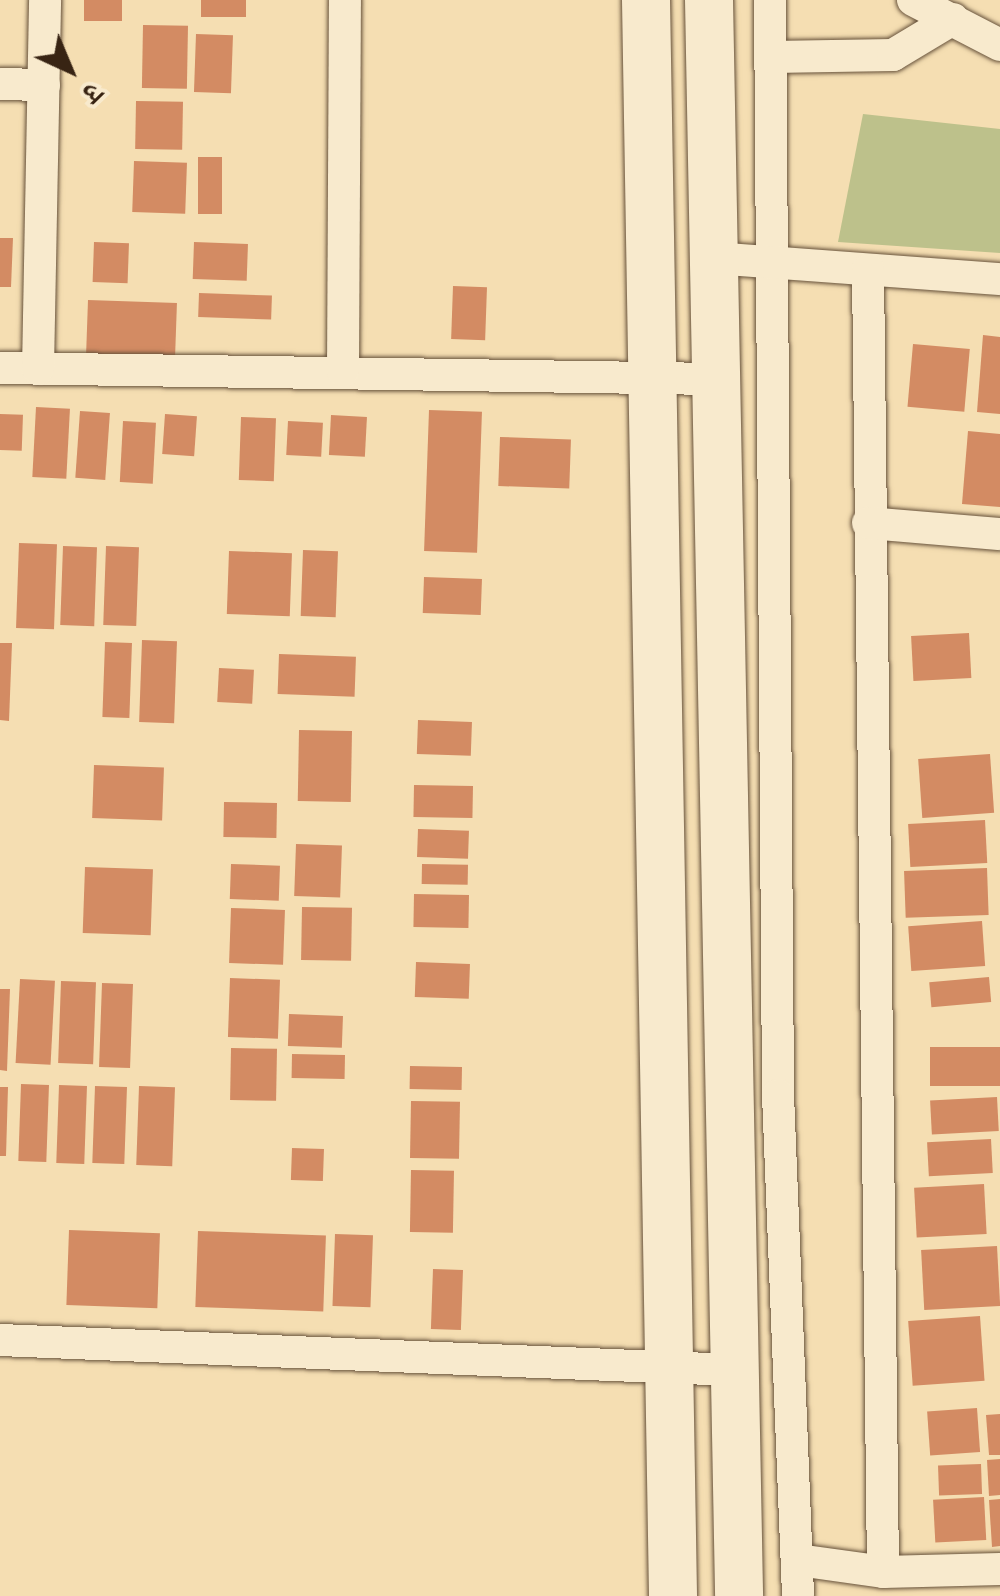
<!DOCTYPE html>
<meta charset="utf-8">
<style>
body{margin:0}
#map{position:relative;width:1000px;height:1596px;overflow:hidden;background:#f5deb2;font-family:Vollkorn,"Noto Serif Devanagari",serif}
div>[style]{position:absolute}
.green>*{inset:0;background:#bdc18b}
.building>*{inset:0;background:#d38b63;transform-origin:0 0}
.roads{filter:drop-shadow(0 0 2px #67523b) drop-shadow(0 0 2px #67523b)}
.street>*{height:32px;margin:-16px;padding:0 16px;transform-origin:16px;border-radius:16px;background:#f8eacd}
.secondary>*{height:48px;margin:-24px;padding:0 24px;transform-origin:24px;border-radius:24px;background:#f8eacd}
span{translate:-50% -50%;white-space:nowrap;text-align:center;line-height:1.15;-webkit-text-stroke:10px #f8eacd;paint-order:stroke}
.north{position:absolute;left:20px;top:20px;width:100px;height:100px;-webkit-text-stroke:8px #f8eacd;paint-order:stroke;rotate:136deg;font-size:28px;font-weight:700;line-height:40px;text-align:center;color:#382413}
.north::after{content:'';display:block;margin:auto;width:35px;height:45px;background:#382413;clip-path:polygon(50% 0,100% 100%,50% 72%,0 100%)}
</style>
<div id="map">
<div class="green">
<i style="clip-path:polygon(863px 114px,1000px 129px,1000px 253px,838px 242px)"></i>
</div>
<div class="building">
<i style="left:84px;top:0;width:38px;height:21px"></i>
<i style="left:201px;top:0;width:45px;height:17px"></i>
<i style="left:143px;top:25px;width:45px;height:63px;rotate:1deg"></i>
<i style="left:196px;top:34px;width:37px;height:58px;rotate:2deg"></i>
<i style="left:136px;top:101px;width:47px;height:48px;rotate:1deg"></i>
<i style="left:198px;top:157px;width:24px;height:57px"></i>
<i style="left:134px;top:161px;width:53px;height:51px;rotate:2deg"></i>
<i style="clip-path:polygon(0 238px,13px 238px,11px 287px,0 287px)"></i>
<i style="left:94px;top:242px;width:35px;height:40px;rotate:2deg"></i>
<i style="left:194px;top:242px;width:54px;height:37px;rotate:2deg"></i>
<i style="left:453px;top:286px;width:34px;height:53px;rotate:2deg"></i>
<i style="left:199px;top:293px;width:73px;height:24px;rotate:2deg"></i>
<i style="left:88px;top:300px;width:89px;height:57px;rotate:2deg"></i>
<i style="clip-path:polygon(983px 335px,1000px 337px,1000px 414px,977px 412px)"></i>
<i style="left:913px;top:344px;width:57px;height:63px;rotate:5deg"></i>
<i style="left:36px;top:407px;width:34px;height:70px;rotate:3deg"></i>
<i style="left:429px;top:410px;width:53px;height:141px;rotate:2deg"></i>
<i style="left:80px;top:411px;width:30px;height:67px;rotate:4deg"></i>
<i style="left:0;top:414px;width:23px;height:36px;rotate:2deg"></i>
<i style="left:165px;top:414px;width:32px;height:40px;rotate:4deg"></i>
<i style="left:331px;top:415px;width:36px;height:40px;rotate:3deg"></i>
<i style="left:241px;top:417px;width:35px;height:63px;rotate:2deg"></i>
<i style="left:123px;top:421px;width:33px;height:61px;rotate:3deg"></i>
<i style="left:288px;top:421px;width:35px;height:34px;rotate:3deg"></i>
<i style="clip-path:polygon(968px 431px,1000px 434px,1000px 507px,962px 504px)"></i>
<i style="left:500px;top:437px;width:71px;height:49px;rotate:2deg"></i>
<i style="left:19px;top:543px;width:38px;height:85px;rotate:2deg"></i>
<i style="left:63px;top:546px;width:34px;height:79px;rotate:2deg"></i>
<i style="left:106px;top:546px;width:33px;height:79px;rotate:2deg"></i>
<i style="left:303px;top:550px;width:35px;height:66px;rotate:2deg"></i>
<i style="left:229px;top:551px;width:63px;height:63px;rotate:2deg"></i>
<i style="left:424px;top:577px;width:58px;height:36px;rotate:2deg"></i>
<i style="left:969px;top:633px;width:45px;height:58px;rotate:87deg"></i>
<i style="left:142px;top:640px;width:35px;height:82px;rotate:2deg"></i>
<i style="left:105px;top:642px;width:27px;height:75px;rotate:2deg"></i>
<i style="clip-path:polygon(0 643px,12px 643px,9px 721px,0 720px)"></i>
<i style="left:279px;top:654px;width:77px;height:40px;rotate:2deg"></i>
<i style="left:219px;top:668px;width:35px;height:34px;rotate:3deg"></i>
<i style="left:418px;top:720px;width:54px;height:34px;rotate:2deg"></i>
<i style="left:299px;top:730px;width:53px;height:71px;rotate:1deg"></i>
<i style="left:990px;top:754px;width:59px;height:72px;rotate:86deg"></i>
<i style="left:94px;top:765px;width:70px;height:53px;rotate:2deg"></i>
<i style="left:414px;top:785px;width:59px;height:32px;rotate:1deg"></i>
<i style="left:224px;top:802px;width:53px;height:35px;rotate:1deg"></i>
<i style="left:985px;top:820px;width:43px;height:77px;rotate:87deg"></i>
<i style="left:418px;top:829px;width:51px;height:28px;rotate:2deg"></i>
<i style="left:296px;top:844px;width:46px;height:52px;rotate:2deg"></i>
<i style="left:231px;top:864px;width:49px;height:35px;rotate:2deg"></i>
<i style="left:422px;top:864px;width:46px;height:20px;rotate:1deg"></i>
<i style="left:85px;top:867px;width:68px;height:66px;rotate:2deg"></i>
<i style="left:987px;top:868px;width:47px;height:83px;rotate:88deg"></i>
<i style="left:414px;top:894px;width:55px;height:33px;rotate:1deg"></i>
<i style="left:302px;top:907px;width:50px;height:53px;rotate:1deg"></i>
<i style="left:231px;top:908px;width:54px;height:55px;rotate:2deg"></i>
<i style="left:982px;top:921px;width:45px;height:74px;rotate:86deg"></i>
<i style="left:416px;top:962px;width:54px;height:35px;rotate:2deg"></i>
<i style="left:989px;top:977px;width:25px;height:60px;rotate:85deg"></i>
<i style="left:230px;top:978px;width:50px;height:59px;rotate:2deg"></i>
<i style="left:20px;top:979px;width:35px;height:84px;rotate:3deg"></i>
<i style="left:61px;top:981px;width:35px;height:82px;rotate:2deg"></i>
<i style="left:102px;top:983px;width:31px;height:84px;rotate:2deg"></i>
<i style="clip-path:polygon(0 989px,10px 989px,7px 1071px,0 1070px)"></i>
<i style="left:289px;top:1014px;width:54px;height:32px;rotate:2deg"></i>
<i style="left:1000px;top:1047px;width:39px;height:70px;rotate:90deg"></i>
<i style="left:231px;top:1048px;width:46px;height:52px;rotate:1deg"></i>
<i style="left:292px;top:1054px;width:53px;height:24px;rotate:1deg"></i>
<i style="left:410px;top:1066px;width:52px;height:23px;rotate:1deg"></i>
<i style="left:21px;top:1084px;width:28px;height:77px;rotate:2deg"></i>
<i style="left:59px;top:1085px;width:28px;height:78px;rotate:2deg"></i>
<i style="left:95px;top:1086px;width:32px;height:77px;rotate:2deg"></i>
<i style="left:139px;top:1086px;width:36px;height:79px;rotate:2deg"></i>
<i style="clip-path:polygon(0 1087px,8px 1087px,6px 1156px,0 1156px)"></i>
<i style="left:997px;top:1097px;width:34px;height:67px;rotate:87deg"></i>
<i style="left:411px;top:1101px;width:49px;height:57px;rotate:1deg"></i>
<i style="left:991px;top:1139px;width:34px;height:64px;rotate:87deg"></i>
<i style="left:292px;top:1148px;width:32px;height:32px;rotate:2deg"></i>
<i style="left:411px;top:1170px;width:43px;height:62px;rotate:1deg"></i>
<i style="left:984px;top:1184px;width:50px;height:70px;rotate:87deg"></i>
<i style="left:69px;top:1230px;width:91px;height:75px;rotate:2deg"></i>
<i style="left:198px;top:1231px;width:128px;height:76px;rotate:2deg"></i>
<i style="left:335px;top:1234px;width:38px;height:72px;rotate:2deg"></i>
<i style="left:997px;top:1246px;width:60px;height:76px;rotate:87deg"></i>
<i style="left:433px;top:1269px;width:30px;height:60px;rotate:2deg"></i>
<i style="left:980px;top:1316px;width:65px;height:72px;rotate:86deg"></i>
<i style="left:977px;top:1408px;width:44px;height:50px;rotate:86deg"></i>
<i style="clip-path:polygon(1000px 1414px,1000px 1455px,989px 1455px,986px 1415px)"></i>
<i style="clip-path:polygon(1000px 1459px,1000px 1495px,989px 1496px,987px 1460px)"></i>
<i style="left:981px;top:1464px;width:30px;height:43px;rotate:88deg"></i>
<i style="left:984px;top:1497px;width:43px;height:51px;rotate:87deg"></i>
<i style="clip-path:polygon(1000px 1499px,1000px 1546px,992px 1547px,989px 1500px)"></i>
</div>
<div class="roads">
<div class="street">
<i style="left:770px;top:0;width:1095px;rotate:89.58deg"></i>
<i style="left:778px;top:1095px;width:501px;rotate:87.71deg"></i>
<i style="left:913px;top:0;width:98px;rotate:27.3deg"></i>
<i style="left:772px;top:57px;width:121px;rotate:-0.9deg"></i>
<i style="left:893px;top:55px;width:70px;rotate:-31deg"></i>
<i style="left:0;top:84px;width:44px;rotate:1.3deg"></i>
<i style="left:712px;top:258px;width:289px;rotate:4.2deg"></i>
<i style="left:868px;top:270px;width:1302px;rotate:89.34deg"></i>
<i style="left:0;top:368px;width:715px;rotate:0.88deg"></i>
<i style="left:38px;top:369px;width:369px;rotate:-88.9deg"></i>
<i style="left:343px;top:371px;width:371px;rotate:-89.7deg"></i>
<i style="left:868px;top:523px;width:132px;rotate:4.8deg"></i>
<i style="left:0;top:1340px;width:735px;rotate:2.34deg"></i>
<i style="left:798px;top:1560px;width:86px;rotate:8deg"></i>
<i style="left:883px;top:1572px;width:117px;rotate:-1.5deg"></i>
</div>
<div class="secondary">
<i style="left:646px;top:0;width:1596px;rotate:89.03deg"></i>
<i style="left:709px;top:0;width:1596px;rotate:88.92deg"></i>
</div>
</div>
<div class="north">उ</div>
</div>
